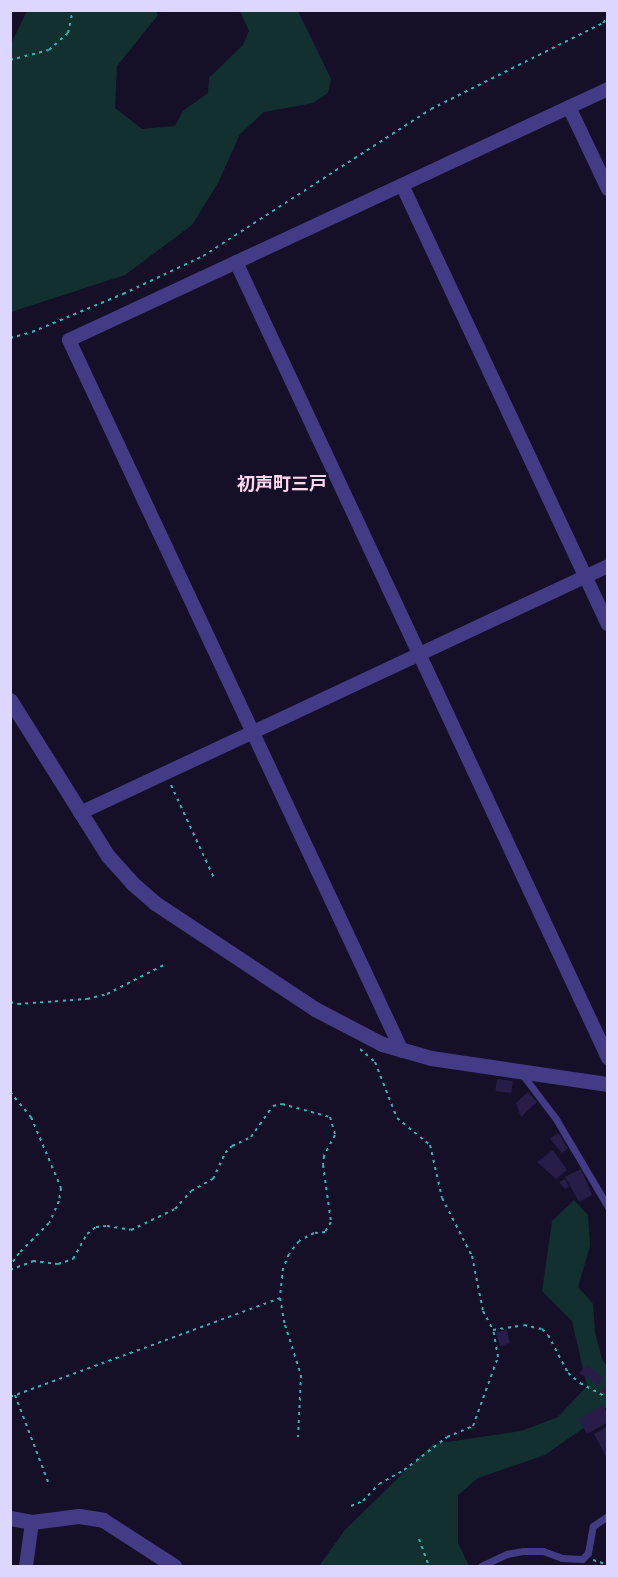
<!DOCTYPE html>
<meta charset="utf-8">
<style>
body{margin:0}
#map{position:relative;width:618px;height:1577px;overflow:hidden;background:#151027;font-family:"DejaVu Sans","Noto Sans JP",sans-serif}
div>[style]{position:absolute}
.green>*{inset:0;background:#133031}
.building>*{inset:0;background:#281c48;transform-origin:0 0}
.path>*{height:2px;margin-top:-1px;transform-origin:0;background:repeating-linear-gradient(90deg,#31b6b8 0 3px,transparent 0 7.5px)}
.service>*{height:7px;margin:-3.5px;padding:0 3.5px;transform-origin:3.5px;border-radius:3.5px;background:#433b85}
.minor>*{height:14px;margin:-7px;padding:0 7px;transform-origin:7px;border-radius:7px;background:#433b85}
.tertiary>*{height:15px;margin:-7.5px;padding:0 7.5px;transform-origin:7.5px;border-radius:7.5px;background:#433b85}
span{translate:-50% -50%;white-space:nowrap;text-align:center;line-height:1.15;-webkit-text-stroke:5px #151027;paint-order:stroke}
.quarter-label{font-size:18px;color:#ffd8ee;font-weight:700}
.frame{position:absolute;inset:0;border:12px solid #ddd6ff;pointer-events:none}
</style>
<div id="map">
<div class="green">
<i style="clip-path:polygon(27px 11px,156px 11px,158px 15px,117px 66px,115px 108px,142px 129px,175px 126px,183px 111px,208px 93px,209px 78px,243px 45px,249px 31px,240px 11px,298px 11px,331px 79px,328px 93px,313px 103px,264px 112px,240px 134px,218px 183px,192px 225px,125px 275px,11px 312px,11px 44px)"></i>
<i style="clip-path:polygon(574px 1200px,588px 1215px,590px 1246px,578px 1287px,593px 1304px,595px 1333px,602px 1359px,607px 1366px,607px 1405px,602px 1415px,545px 1455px,478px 1478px,458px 1495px,458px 1543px,469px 1566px,319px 1566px,345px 1530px,433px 1444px,521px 1431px,558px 1417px,587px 1386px,572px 1321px,542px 1291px,552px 1221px)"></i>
</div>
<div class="building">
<i style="left:497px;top:1079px;width:16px;height:12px;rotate:7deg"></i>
<i style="clip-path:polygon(528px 1092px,537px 1102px,521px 1117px,516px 1103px)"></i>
<i style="clip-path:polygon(558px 1133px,568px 1148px,562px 1153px,550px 1139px)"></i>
<i style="clip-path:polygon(553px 1150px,567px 1170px,556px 1179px,537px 1162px)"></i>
<i style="clip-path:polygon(581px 1169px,592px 1195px,579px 1202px,565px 1177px)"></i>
<i style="clip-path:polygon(565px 1179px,569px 1187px,565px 1189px,559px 1182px)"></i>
<i style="clip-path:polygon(507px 1330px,510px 1343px,500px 1346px,496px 1332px)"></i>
<i style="clip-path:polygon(587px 1365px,603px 1378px,599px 1385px,579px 1373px)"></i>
<i style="clip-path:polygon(608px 1381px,608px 1395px,601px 1392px)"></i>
<i style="clip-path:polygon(602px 1405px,608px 1414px,608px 1422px,587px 1434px,579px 1419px)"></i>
<i style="clip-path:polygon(606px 1427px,608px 1430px,608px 1460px,594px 1434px)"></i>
</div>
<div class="path">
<i style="left:10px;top:60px;width:40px;rotate:-14.4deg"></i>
<i style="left:49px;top:50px;width:25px;rotate:-42deg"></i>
<i style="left:68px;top:33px;width:24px;rotate:-78deg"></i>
<i style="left:10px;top:338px;width:23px;rotate:-15deg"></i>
<i style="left:32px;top:332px;width:99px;rotate:-22.7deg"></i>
<i style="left:123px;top:294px;width:89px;rotate:-25.4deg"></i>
<i style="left:203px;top:256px;width:271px;rotate:-32.8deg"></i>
<i style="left:431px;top:109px;width:192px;rotate:-26.6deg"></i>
<i style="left:603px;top:23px;width:8px;rotate:-50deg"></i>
<i style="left:171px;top:785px;width:102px;rotate:65.2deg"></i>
<i style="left:10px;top:1002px;width:8px;rotate:14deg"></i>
<i style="left:18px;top:1004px;width:69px;rotate:-4.1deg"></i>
<i style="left:87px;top:999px;width:21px;rotate:-14deg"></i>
<i style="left:107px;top:994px;width:64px;rotate:-27deg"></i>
<i style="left:360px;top:1049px;width:20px;rotate:41deg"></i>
<i style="left:375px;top:1062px;width:60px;rotate:68.6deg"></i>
<i style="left:397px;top:1118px;width:43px;rotate:39.3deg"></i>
<i style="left:430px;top:1145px;width:54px;rotate:77.2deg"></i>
<i style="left:442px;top:1198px;width:65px;rotate:62.7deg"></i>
<i style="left:472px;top:1256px;width:56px;rotate:78.7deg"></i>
<i style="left:483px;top:1311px;width:21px;rotate:62deg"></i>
<i style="left:493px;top:1330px;width:31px;rotate:-9deg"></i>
<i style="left:524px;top:1325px;width:18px;rotate:13deg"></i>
<i style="left:542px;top:1329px;width:8px;rotate:45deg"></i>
<i style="left:548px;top:1335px;width:43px;rotate:62.2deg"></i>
<i style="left:568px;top:1373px;width:16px;rotate:40deg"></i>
<i style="left:580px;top:1383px;width:32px;rotate:28deg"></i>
<i style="left:10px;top:1092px;width:33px;rotate:50deg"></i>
<i style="left:31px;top:1117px;width:77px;rotate:67.1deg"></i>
<i style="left:61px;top:1188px;width:13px;rotate:99deg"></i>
<i style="left:59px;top:1201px;width:24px;rotate:114deg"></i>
<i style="left:49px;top:1223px;width:42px;rotate:135deg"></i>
<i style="left:19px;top:1253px;width:16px;rotate:125deg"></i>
<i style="left:10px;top:1270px;width:25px;rotate:-21deg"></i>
<i style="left:33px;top:1261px;width:25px;rotate:7deg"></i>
<i style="left:58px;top:1264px;width:16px;rotate:-18deg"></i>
<i style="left:73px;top:1259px;width:29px;rotate:-61deg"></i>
<i style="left:87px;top:1234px;width:11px;rotate:-38deg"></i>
<i style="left:96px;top:1227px;width:11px;rotate:-5deg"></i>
<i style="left:107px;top:1226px;width:24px;rotate:9deg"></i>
<i style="left:131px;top:1230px;width:49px;rotate:-25.5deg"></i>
<i style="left:175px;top:1209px;width:24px;rotate:-48deg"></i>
<i style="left:191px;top:1191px;width:25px;rotate:-29deg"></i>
<i style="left:213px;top:1179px;width:29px;rotate:-65deg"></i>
<i style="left:225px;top:1153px;width:10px;rotate:-45deg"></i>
<i style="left:232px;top:1146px;width:21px;rotate:-25deg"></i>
<i style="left:251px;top:1137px;width:38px;rotate:-55deg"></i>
<i style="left:273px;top:1106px;width:9px;rotate:-13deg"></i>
<i style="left:282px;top:1104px;width:50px;rotate:15.2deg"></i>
<i style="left:330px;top:1117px;width:19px;rotate:74deg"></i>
<i style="left:335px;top:1135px;width:24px;rotate:118deg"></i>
<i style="left:324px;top:1156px;width:9px;rotate:96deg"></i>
<i style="left:323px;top:1165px;width:58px;rotate:82deg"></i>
<i style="left:331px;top:1222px;width:12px;rotate:121deg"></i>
<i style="left:325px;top:1232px;width:11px;rotate:175deg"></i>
<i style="left:314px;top:1233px;width:17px;rotate:152deg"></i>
<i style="left:299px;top:1241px;width:16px;rotate:128deg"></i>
<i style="left:289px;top:1254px;width:15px;rotate:113deg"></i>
<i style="left:283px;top:1268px;width:30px;rotate:96deg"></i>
<i style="left:280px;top:1298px;width:27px;rotate:80deg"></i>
<i style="left:285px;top:1325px;width:52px;rotate:72.3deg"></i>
<i style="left:301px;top:1375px;width:62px;rotate:92.8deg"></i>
<i style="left:15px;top:1395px;width:93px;rotate:69.2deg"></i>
<i style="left:10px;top:1397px;width:288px;rotate:-20.1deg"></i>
<i style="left:351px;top:1506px;width:13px;rotate:-23deg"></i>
<i style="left:363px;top:1501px;width:23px;rotate:-47deg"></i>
<i style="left:379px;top:1484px;width:29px;rotate:-29deg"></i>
<i style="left:404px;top:1470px;width:54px;rotate:-37.5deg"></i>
<i style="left:447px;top:1437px;width:28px;rotate:-23deg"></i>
<i style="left:473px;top:1426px;width:73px;rotate:-70.1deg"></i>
<i style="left:498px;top:1357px;width:27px;rotate:-100deg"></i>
<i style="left:419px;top:1539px;width:29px;rotate:70deg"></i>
<i style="left:593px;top:1560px;width:16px;rotate:18deg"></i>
</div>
<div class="service">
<i style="left:522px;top:1074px;width:56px;rotate:52.9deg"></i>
<i style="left:556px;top:1119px;width:102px;rotate:59.4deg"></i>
<i style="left:481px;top:1566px;width:29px;rotate:-25deg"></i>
<i style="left:507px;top:1554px;width:16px;rotate:-11deg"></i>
<i style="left:523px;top:1551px;width:20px"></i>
<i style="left:543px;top:1551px;width:20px;rotate:20deg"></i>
<i style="left:562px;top:1558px;width:20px;rotate:3deg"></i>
<i style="left:582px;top:1559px;width:8px;rotate:-45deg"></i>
<i style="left:588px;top:1553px;width:27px;rotate:-80deg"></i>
<i style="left:593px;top:1526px;width:18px;rotate:-34deg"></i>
</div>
<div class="minor">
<i style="left:569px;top:107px;width:91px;rotate:64.6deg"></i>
<i style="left:402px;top:185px;width:485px;rotate:64.9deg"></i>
<i style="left:236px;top:262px;width:879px;rotate:64.95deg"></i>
<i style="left:80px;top:813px;width:583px;rotate:-25.07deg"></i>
<i style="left:402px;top:1051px;width:785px;rotate:-115.1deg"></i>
<i style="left:69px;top:340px;width:595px;rotate:-24.97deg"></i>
<i style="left:26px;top:1566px;width:44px;rotate:-82.2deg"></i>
</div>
<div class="tertiary">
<i style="left:10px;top:700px;width:184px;rotate:57.9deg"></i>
<i style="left:108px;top:856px;width:36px;rotate:48deg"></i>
<i style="left:132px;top:883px;width:30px;rotate:41deg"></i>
<i style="left:155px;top:903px;width:192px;rotate:33.5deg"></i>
<i style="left:315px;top:1009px;width:76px;rotate:27.6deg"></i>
<i style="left:382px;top:1044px;width:51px;rotate:15.9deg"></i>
<i style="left:431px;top:1058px;width:179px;rotate:8.4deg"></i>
<i style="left:10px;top:1518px;width:22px;rotate:10deg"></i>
<i style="left:32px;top:1522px;width:47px;rotate:-7.3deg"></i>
<i style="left:79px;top:1516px;width:24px;rotate:9deg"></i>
<i style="left:103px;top:1520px;width:85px;rotate:32.9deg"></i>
</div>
<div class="quarter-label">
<span style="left:282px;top:484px">初声町三戸</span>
</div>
<div class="frame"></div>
</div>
